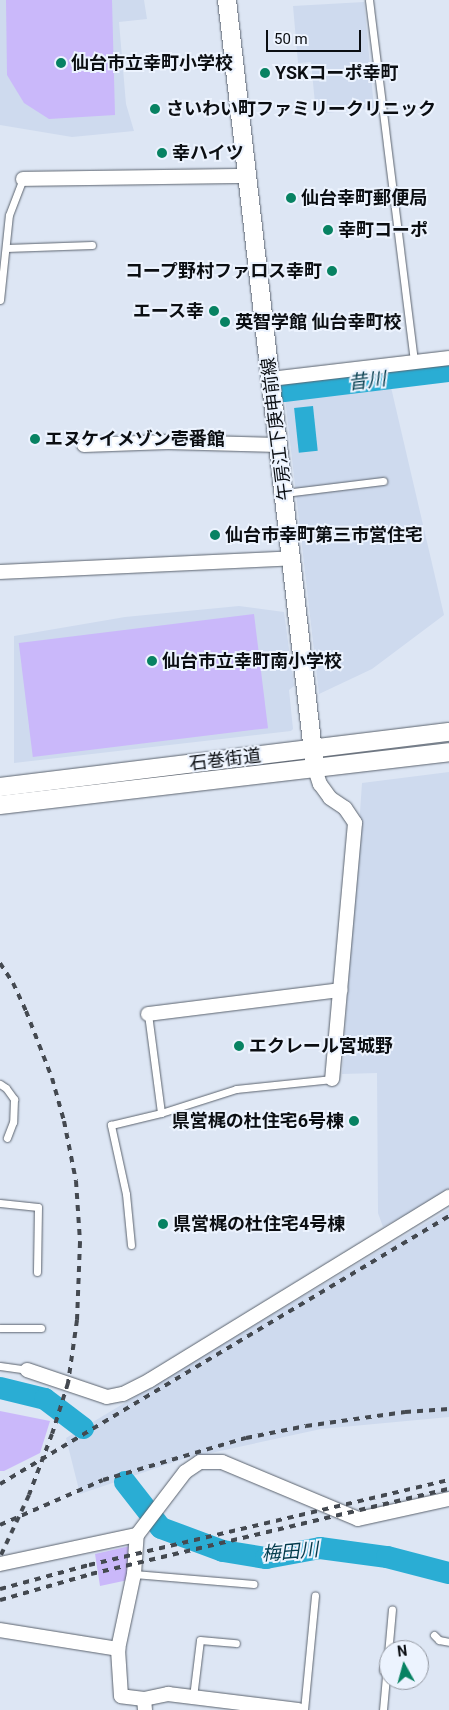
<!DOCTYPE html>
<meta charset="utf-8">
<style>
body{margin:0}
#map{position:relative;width:449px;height:1710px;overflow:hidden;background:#dde6f4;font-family:Roboto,"Noto Sans JP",sans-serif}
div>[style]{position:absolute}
.built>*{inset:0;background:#cedaee}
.green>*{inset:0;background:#cab8fa;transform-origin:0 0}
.water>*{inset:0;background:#2aadd4;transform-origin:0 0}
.river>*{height:22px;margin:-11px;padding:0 11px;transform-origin:11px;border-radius:11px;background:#2aadd4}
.roads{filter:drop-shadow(0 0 1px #5b636e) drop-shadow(0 0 1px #5b636e)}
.service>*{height:7px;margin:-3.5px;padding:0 3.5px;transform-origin:3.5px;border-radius:3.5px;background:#fff}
.minor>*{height:14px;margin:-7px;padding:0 7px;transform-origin:7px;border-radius:7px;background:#fff}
.tertiary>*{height:18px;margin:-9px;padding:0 9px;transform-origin:9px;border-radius:9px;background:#fff}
.rail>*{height:4px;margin-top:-2px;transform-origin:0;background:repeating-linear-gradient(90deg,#444950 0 6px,transparent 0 12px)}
.dots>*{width:14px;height:14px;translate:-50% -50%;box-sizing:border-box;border:2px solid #ecf3fe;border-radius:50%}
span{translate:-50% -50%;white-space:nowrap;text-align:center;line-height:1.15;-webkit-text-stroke:4px #ecf3fe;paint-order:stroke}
.poi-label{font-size:18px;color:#0b0e12;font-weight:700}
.left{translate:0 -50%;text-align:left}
.right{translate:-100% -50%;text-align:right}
.street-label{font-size:18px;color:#0b0e12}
.water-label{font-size:19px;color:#033c4d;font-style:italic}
.north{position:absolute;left:379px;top:1640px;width:50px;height:50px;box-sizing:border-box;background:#ecf3fe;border:1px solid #9297a0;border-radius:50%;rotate:353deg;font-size:14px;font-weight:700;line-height:20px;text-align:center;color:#0b0e12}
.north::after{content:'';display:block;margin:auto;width:18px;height:22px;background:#078262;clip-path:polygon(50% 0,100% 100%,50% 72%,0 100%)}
.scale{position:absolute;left:266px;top:30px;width:95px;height:22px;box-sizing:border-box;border:2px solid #0b0e12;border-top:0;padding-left:6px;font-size:15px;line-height:18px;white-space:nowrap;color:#0b0e12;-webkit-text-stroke:4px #ecf3fe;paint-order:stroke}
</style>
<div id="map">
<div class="built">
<i style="clip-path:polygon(0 0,144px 0,147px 19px,119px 22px,126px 104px,134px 131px,72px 137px,0 125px)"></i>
<i style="clip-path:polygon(364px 2px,374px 108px,316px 114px,311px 62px,298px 63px,293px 6px)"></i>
<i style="clip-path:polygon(390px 383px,444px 615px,372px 669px,319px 694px,285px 398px)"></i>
<i style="clip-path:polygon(239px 606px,284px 612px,294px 686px,289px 690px,293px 729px,291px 731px,14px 763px,14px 636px,125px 617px)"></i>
<i style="clip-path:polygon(449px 772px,449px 1192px,383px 1227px,378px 1213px,377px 1073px,342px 1074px,362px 783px)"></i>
<i style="clip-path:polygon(449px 1209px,449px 1417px,321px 1429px,183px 1459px,80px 1494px,66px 1438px)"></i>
</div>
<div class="green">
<i style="clip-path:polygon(6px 0,112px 0,115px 115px,49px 119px,24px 103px,7px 75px)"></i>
<i style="left:254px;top:614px;width:115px;height:237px;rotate:83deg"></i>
<i style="clip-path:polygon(0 1411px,50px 1421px,40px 1453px,4px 1471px,0 1471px)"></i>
<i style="clip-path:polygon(130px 1546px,128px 1580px,100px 1586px,95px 1554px)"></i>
</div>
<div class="water">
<i style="left:313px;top:406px;width:45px;height:19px;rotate:84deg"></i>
</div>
<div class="river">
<i style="left:284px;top:391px;width:166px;rotate:-6.9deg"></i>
<i style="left:0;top:1388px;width:46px;rotate:13.7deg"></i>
<i style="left:45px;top:1399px;width:48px;rotate:37.3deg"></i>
<i style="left:125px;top:1482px;width:58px;rotate:52deg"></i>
<i style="left:161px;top:1528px;width:66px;rotate:20.4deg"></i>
<i style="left:223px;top:1551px;width:44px;rotate:9.2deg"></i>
<i style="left:266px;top:1558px;width:55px;rotate:-10.5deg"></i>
<i style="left:320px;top:1548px;width:68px;rotate:7.7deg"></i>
<i style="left:387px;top:1557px;width:64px;rotate:14.5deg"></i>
</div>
<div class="roads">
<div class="service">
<i style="left:369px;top:0;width:365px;rotate:82.9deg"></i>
<i style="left:6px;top:248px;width:86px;rotate:-2deg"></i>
<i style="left:0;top:300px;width:85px;rotate:-84deg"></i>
<i style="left:9px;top:215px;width:39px;rotate:-69deg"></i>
<i style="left:284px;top:493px;width:100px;rotate:-6.9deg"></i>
<i style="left:148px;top:1014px;width:100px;rotate:82.5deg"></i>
<i style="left:161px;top:1113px;width:79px;rotate:-17.7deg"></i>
<i style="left:236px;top:1089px;width:97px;rotate:-5.9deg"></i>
<i style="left:0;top:1084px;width:7px;rotate:34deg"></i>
<i style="left:6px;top:1088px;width:14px;rotate:54deg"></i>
<i style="left:14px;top:1099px;width:23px;rotate:92deg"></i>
<i style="left:13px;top:1122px;width:17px;rotate:111deg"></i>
<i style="left:0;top:1203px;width:38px;rotate:6deg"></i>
<i style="left:38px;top:1207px;width:65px;rotate:90.9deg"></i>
<i style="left:131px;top:1245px;width:51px;rotate:-95.6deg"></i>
<i style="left:126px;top:1194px;width:71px;rotate:-102.3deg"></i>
<i style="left:111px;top:1125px;width:51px;rotate:-13.5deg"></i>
<i style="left:0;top:1328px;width:41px"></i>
<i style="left:0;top:1366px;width:27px;rotate:8deg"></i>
<i style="left:134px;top:1574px;width:120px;rotate:4.8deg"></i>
<i style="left:434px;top:1635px;width:7px;rotate:45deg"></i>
<i style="left:439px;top:1640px;width:10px;rotate:11deg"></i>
<i style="left:193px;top:1697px;width:57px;rotate:-83deg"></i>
<i style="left:200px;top:1640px;width:36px;rotate:5deg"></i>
<i style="left:304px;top:1710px;width:115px;rotate:-84.5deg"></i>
<i style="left:383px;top:1710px;width:101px;rotate:-84.9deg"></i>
</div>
<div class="minor">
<i style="left:23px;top:179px;width:225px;rotate:-0.8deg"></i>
<i style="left:271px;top:379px;width:179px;rotate:-6.7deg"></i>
<i style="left:84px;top:445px;width:84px;rotate:-2deg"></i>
<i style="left:168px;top:442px;width:110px;rotate:1.6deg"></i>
<i style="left:0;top:572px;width:292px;rotate:-2.7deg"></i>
<i style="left:315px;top:769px;width:16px;rotate:72deg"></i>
<i style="left:320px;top:784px;width:17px;rotate:54deg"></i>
<i style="left:330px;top:798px;width:18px;rotate:34deg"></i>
<i style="left:345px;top:808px;width:18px;rotate:56deg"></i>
<i style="left:355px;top:823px;width:257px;rotate:95.1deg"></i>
<i style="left:148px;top:1014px;width:194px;rotate:-7.1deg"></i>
<i style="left:27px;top:1370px;width:84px;rotate:18.6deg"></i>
<i style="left:107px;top:1397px;width:16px;rotate:-11deg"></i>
<i style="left:123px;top:1394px;width:30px;rotate:-27deg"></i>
<i style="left:150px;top:1380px;width:351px;rotate:-31.5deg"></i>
<i style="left:0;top:1564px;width:140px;rotate:-12deg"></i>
<i style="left:0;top:1630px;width:120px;rotate:9.1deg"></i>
<i style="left:387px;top:1670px;width:2px"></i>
<i style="left:144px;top:1699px;width:25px;rotate:-12deg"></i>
<i style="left:168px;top:1694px;width:131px;rotate:7deg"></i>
<i style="left:145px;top:1710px;width:11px;rotate:-95deg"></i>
<i style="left:144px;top:1699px;width:23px;rotate:-173deg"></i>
<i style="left:121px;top:1696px;width:47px;rotate:-93.7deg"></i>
<i style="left:118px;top:1649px;width:77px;rotate:-78deg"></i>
<i style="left:134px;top:1574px;width:39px;rotate:-86deg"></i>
<i style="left:137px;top:1535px;width:79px;rotate:-52.7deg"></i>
<i style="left:185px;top:1472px;width:18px;rotate:-34deg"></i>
<i style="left:200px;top:1462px;width:22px"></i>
<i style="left:222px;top:1462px;width:147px;rotate:22.7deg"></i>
<i style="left:358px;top:1519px;width:93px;rotate:-12.4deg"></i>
</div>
<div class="tertiary">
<i style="left:227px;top:0;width:774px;rotate:83.47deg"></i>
<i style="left:0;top:787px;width:452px;rotate:-7deg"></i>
<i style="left:0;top:805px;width:452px;rotate:-6.7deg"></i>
</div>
</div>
<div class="rail">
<i style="left:0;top:963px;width:24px;rotate:57deg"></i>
<i style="left:13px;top:983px;width:31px;rotate:65deg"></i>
<i style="left:26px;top:1011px;width:72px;rotate:68.8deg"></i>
<i style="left:52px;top:1078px;width:45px;rotate:74.4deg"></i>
<i style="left:64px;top:1121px;width:61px;rotate:78.7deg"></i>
<i style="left:76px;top:1181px;width:61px;rotate:86.2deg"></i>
<i style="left:80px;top:1242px;width:78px;rotate:92.2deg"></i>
<i style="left:77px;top:1320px;width:64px;rotate:98.1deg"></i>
<i style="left:68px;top:1383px;width:53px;rotate:107.4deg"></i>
<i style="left:52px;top:1434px;width:65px;rotate:110.7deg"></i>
<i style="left:29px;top:1495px;width:68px;rotate:115.1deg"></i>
<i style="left:0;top:1484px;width:523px;rotate:-30.83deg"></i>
<i style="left:0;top:1525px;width:112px;rotate:-23.6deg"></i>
<i style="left:103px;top:1480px;width:149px;rotate:-16.4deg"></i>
<i style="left:246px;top:1438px;width:61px;rotate:-11.3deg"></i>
<i style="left:306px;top:1426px;width:100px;rotate:-8deg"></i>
<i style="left:405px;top:1412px;width:44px;rotate:-3.9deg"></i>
<i style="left:0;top:1589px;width:92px;rotate:-15.1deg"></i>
<i style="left:89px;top:1565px;width:370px;rotate:-13.3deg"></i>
<i style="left:0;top:1600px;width:95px;rotate:-15.9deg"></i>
<i style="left:91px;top:1574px;width:368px;rotate:-13.4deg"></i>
</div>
<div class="dots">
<i style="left:61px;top:63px;background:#078262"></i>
<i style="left:265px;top:73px;background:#078262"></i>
<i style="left:155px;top:109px;background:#078262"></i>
<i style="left:162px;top:153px;background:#078262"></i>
<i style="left:291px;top:198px;background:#078262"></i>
<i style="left:328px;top:230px;background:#078262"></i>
<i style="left:332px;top:271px;background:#078262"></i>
<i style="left:214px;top:311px;background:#078262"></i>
<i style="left:225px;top:322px;background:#078262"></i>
<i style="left:35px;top:439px;background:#078262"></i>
<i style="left:215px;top:535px;background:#078262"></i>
<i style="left:152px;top:661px;background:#078262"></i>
<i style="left:239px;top:1046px;background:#078262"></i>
<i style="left:354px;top:1121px;background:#078262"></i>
<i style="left:163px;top:1224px;background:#078262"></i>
</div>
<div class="poi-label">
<span class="left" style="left:71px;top:63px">仙台市立幸町小学校</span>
<span class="left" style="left:275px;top:73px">YSKコーポ幸町</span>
<span class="left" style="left:166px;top:109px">さいわい町ファミリークリニック</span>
<span class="left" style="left:172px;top:153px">幸ハイツ</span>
<span class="left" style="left:301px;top:198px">仙台幸町郵便局</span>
<span class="left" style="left:338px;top:230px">幸町コーポ</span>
<span class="right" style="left:322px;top:271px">コープ野村ファロス幸町</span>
<span class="right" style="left:204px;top:311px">エース幸</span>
<span class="left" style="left:235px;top:322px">英智学館 仙台幸町校</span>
<span class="left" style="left:45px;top:439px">エヌケイメゾン壱番館</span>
<span class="left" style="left:225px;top:535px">仙台市幸町第三市営住宅</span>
<span class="left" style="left:162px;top:661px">仙台市立幸町南小学校</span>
<span class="left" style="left:249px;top:1046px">エクレール宮城野</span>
<span class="right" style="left:344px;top:1121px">県営梶の杜住宅6号棟</span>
<span class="left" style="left:173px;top:1224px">県営梶の杜住宅4号棟</span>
</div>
<div class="street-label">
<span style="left:277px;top:429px;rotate:-97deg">午房江下庚申前線</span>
<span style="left:225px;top:760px;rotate:-7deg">石巻街道</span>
</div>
<div class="water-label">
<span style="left:367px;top:381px;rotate:-7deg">昔川</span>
<span style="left:290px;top:1552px;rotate:-5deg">梅田川</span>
</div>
<div class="north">N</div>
<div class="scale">50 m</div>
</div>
